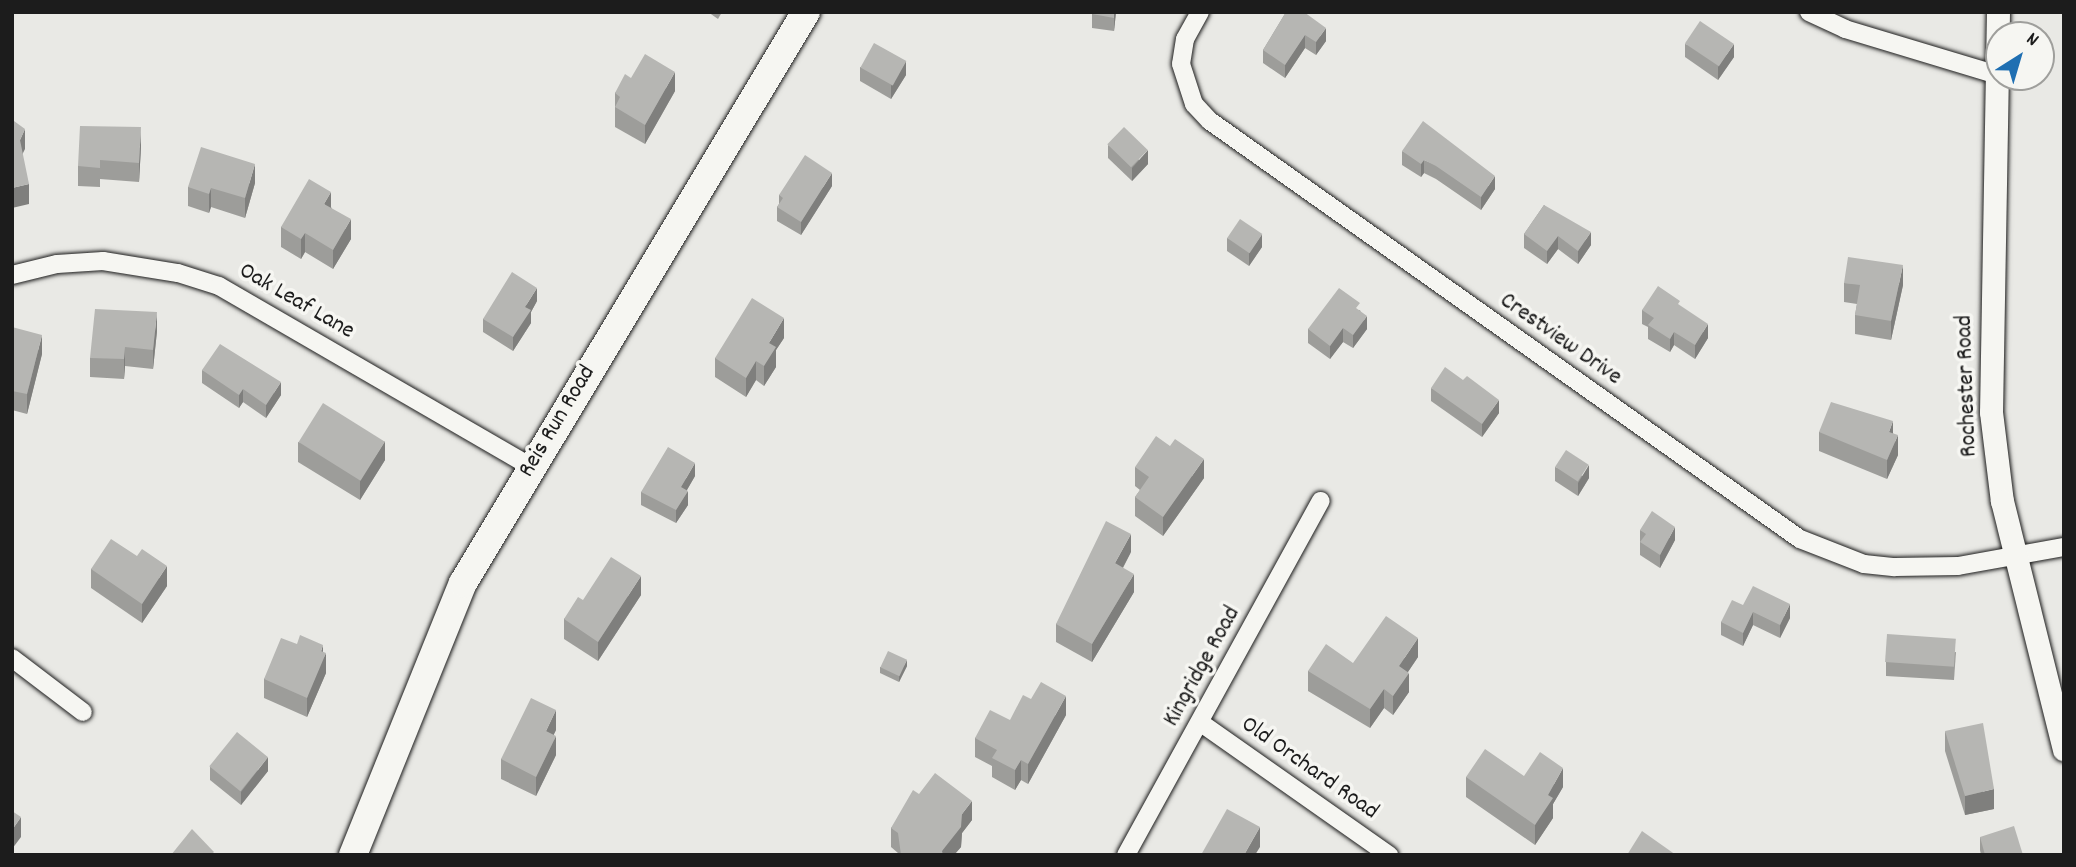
<!DOCTYPE html>
<style>
body{margin:0}
#map{position:relative;width:2076px;height:867px;overflow:hidden;background:#e9e9e5;font-family:Dekko,sans-serif}
div>[style]{position:absolute}
.roads{filter:drop-shadow(0 0 2px #1c1c1c) drop-shadow(0 0 2px #1c1c1c)}
.minor>*{height:18px;margin:-9px;padding:0 9px;transform-origin:9px;border-radius:9px;background:#f6f6f2}
.tertiary>*{height:23px;margin:-11.5px;padding:0 11.5px;transform-origin:11.5px;border-radius:11.5px;background:#f6f6f2}
.primary>*{height:28px;margin:-14px;padding:0 14px;transform-origin:14px;border-radius:14px;background:#f6f6f2}
.wall>*{inset:0;background:#9d9d9a}
.shaded-wall>*{inset:0;background:#7f7f7d}
.building>*{inset:0;background:#b6b6b3;transform-origin:0 0}
span{translate:-50% -50%;white-space:nowrap;text-align:center;line-height:1.15;-webkit-text-stroke:7px #f6f6f2;paint-order:stroke}
.street-label{font-size:24px;color:#1c1c1c}
.frame{position:absolute;inset:0;border:14px solid #1c1c1c;pointer-events:none}
.north{position:absolute;left:1985px;top:21px;width:70px;height:70px;box-sizing:border-box;background:#f6f6f2;border:2px solid #9f9f9c;border-radius:50%;rotate:37deg;font-size:19px;font-weight:700;line-height:28px;text-align:center;color:#1c1c1c}
.north::after{content:'';display:block;margin:auto;width:24px;height:32px;background:#1f6fb2;clip-path:polygon(50% 0,100% 100%,50% 72%,0 100%)}
</style>
<div id="map">
<div class="roads">
<div class="minor">
<i style="left:1200px;top:12px;width:31px;rotate:119deg"></i>
<i style="left:1185px;top:39px;width:25px;rotate:99deg"></i>
<i style="left:1181px;top:64px;width:42px;rotate:72deg"></i>
<i style="left:1194px;top:104px;width:23px;rotate:47deg"></i>
<i style="left:1210px;top:121px;width:723px;rotate:35.32deg"></i>
<i style="left:1800px;top:539px;width:69px;rotate:21.3deg"></i>
<i style="left:1864px;top:564px;width:31px;rotate:6deg"></i>
<i style="left:1895px;top:567px;width:63px;rotate:-0.9deg"></i>
<i style="left:1958px;top:566px;width:108px;rotate:-10.2deg"></i>
<i style="left:1809px;top:12px;width:40px;rotate:25deg"></i>
<i style="left:1845px;top:29px;width:159px;rotate:16.8deg"></i>
<i style="left:12px;top:275px;width:46px;rotate:-13.7deg"></i>
<i style="left:57px;top:264px;width:46px;rotate:-3.7deg"></i>
<i style="left:103px;top:261px;width:76px;rotate:9.1deg"></i>
<i style="left:178px;top:273px;width:43px;rotate:17.6deg"></i>
<i style="left:219px;top:286px;width:361px;rotate:30.1deg"></i>
<i style="left:12px;top:658px;width:89px;rotate:37.3deg"></i>
<i style="left:1201px;top:723px;width:230px;rotate:35.1deg"></i>
<i style="left:1126px;top:855px;width:404px;rotate:-61.2deg"></i>
</div>
<div class="tertiary">
<i style="left:1998px;top:12px;width:400px;rotate:91deg"></i>
<i style="left:1991px;top:412px;width:90px;rotate:83deg"></i>
<i style="left:2002px;top:501px;width:256px;rotate:76deg"></i>
</div>
<div class="primary">
<i style="left:353px;top:855px;width:293px;rotate:-68deg"></i>
<i style="left:463px;top:583px;width:666px;rotate:-59.01deg"></i>
</div>
</div>
<div class="wall">
<i style="clip-path:polygon(708px 12px,722px 12px,718px 19px)"></i>
<i style="clip-path:polygon(1092px 12px,1116px 12px,1114px 31px,1092px 28px)"></i>
<i style="clip-path:polygon(1286px 12px,1326px 41px,1316px 55px,1305px 48px,1285px 78px,1263px 63px,1263px 50px)"></i>
<i style="clip-path:polygon(1685px 44px,1734px 57px,1718px 80px,1685px 57px)"></i>
<i style="clip-path:polygon(860px 67px,906px 75px,891px 99px,860px 81px)"></i>
<i style="clip-path:polygon(631px 78px,675px 91px,645px 144px,615px 127px,615px 93px)"></i>
<i style="clip-path:polygon(1108px 145px,1148px 164px,1132px 181px,1108px 158px)"></i>
<i style="clip-path:polygon(141px 147px,139px 182px,100px 179px,100px 187px,78px 186px,78px 166px)"></i>
<i style="clip-path:polygon(1402px 151px,1495px 189px,1481px 210px,1436px 179px,1424px 173px,1421px 177px,1402px 165px)"></i>
<i style="clip-path:polygon(255px 183px,245px 218px,211px 207px,209px 213px,188px 206px,188px 187px)"></i>
<i style="clip-path:polygon(832px 186px,801px 235px,777px 221px,777px 207px,779px 204px,779px 195px)"></i>
<i style="clip-path:polygon(1544px 205px,1591px 245px,1578px 264px,1558px 249px,1547px 264px,1524px 248px,1524px 234px)"></i>
<i style="clip-path:polygon(331px 207px,351px 239px,333px 269px,305px 252px,301px 259px,281px 247px,281px 227px)"></i>
<i style="clip-path:polygon(1227px 238px,1262px 247px,1249px 266px,1227px 251px)"></i>
<i style="clip-path:polygon(1844px 283px,1903px 285px,1891px 340px,1855px 334px,1855px 315px,1857px 304px,1844px 302px)"></i>
<i style="clip-path:polygon(537px 301px,531px 312px,531px 323px,513px 351px,483px 332px,483px 319px)"></i>
<i style="clip-path:polygon(1680px 306px,1708px 338px,1695px 359px,1674px 345px,1670px 352px,1648px 339px,1648px 327px,1642px 324px,1642px 310px)"></i>
<i style="clip-path:polygon(1360px 310px,1367px 329px,1353px 348px,1343px 342px,1330px 359px,1308px 343px,1308px 329px)"></i>
<i style="clip-path:polygon(12px 327px,42px 354px,27px 414px,12px 410px)"></i>
<i style="clip-path:polygon(157px 331px,153px 369px,125px 366px,124px 379px,90px 377px,90px 358px)"></i>
<i style="clip-path:polygon(784px 338px,776px 350px,776px 367px,764px 386px,756px 380px,746px 397px,715px 377px,715px 358px)"></i>
<i style="clip-path:polygon(202px 370px,281px 395px,266px 418px,243px 402px,239px 408px,202px 383px)"></i>
<i style="clip-path:polygon(1431px 388px,1499px 413px,1482px 437px,1431px 401px)"></i>
<i style="clip-path:polygon(1819px 432px,1893px 433px,1898px 455px,1887px 479px,1819px 451px)"></i>
<i style="clip-path:polygon(298px 442px,385px 460px,360px 500px,298px 462px)"></i>
<i style="clip-path:polygon(1135px 467px,1204px 478px,1163px 536px,1135px 516px,1135px 497px,1140px 490px,1135px 486px)"></i>
<i style="clip-path:polygon(1555px 467px,1589px 478px,1578px 496px,1555px 481px)"></i>
<i style="clip-path:polygon(695px 476px,687px 490px,688px 505px,676px 523px,641px 505px,641px 492px)"></i>
<i style="clip-path:polygon(1640px 530px,1675px 540px,1660px 568px,1640px 555px)"></i>
<i style="clip-path:polygon(1131px 552px,1123px 568px,1134px 592px,1092px 662px,1056px 642px,1056px 624px)"></i>
<i style="clip-path:polygon(137px 556px,167px 586px,142px 623px,91px 588px,91px 569px)"></i>
<i style="clip-path:polygon(641px 595px,598px 661px,564px 639px,564px 619px,583px 600px)"></i>
<i style="clip-path:polygon(1743px 605px,1790px 618px,1780px 638px,1753px 625px,1743px 646px,1721px 635px,1721px 622px)"></i>
<i style="clip-path:polygon(297px 644px,323px 652px,326px 673px,307px 717px,264px 698px,264px 679px)"></i>
<i style="clip-path:polygon(1956px 652px,1954px 680px,1886px 676px,1886px 662px)"></i>
<i style="clip-path:polygon(1418px 657px,1408px 672px,1409px 692px,1393px 715px,1384px 708px,1370px 728px,1308px 691px,1308px 671px,1353px 663px)"></i>
<i style="clip-path:polygon(907px 666px,899px 682px,880px 673px,880px 667px)"></i>
<i style="clip-path:polygon(1066px 715px,1028px 784px,1021px 780px,1015px 790px,992px 777px,992px 766px,975px 757px,975px 738px,1010px 720px)"></i>
<i style="clip-path:polygon(556px 730px,554px 734px,556px 755px,536px 796px,501px 779px,501px 759px)"></i>
<i style="clip-path:polygon(1945px 731px,1994px 809px,1965px 815px,1945px 751px)"></i>
<i style="clip-path:polygon(210px 767px,268px 771px,241px 805px,210px 780px)"></i>
<i style="clip-path:polygon(1524px 776px,1563px 787px,1553px 804px,1553px 818px,1535px 845px,1466px 797px,1466px 777px)"></i>
<i style="clip-path:polygon(919px 794px,972px 820px,962px 833px,961px 847px,954px 855px,898px 855px,898px 853px,891px 847px,891px 828px)"></i>
<i style="clip-path:polygon(1980px 837px,2023px 855px,1981px 855px,1980px 850px)"></i>
</div>
<div class="shaded-wall">
<i style="clip-path:polygon(1114px 12px,1116px 12px,1114px 31px)"></i>
<i style="clip-path:polygon(1326px 28px,1326px 41px,1316px 55px,1316px 42px)"></i>
<i style="clip-path:polygon(1305px 35px,1305px 48px,1285px 78px,1285px 65px)"></i>
<i style="clip-path:polygon(1734px 44px,1734px 57px,1718px 80px,1718px 67px)"></i>
<i style="clip-path:polygon(906px 61px,906px 75px,891px 99px,891px 86px)"></i>
<i style="clip-path:polygon(675px 72px,675px 91px,645px 144px,645px 125px)"></i>
<i style="clip-path:polygon(141px 127px,141px 147px,139px 182px,139px 163px)"></i>
<i style="clip-path:polygon(25px 129px,25px 149px,20px 159px,20px 140px)"></i>
<i style="clip-path:polygon(1148px 150px,1148px 164px,1132px 181px,1132px 168px)"></i>
<i style="clip-path:polygon(1424px 160px,1424px 173px,1421px 177px,1421px 164px)"></i>
<i style="clip-path:polygon(255px 164px,255px 183px,245px 218px,245px 198px)"></i>
<i style="clip-path:polygon(832px 173px,832px 186px,801px 235px,801px 222px)"></i>
<i style="clip-path:polygon(1495px 176px,1495px 189px,1481px 210px,1481px 197px)"></i>
<i style="clip-path:polygon(29px 184px,29px 204px,12px 208px,12px 188px)"></i>
<i style="clip-path:polygon(211px 188px,211px 207px,209px 213px,209px 194px)"></i>
<i style="clip-path:polygon(331px 192px,331px 212px,324px 204px)"></i>
<i style="clip-path:polygon(351px 219px,351px 239px,333px 269px,333px 250px)"></i>
<i style="clip-path:polygon(1591px 232px,1591px 245px,1578px 264px,1578px 251px)"></i>
<i style="clip-path:polygon(305px 233px,305px 252px,301px 259px,301px 239px)"></i>
<i style="clip-path:polygon(1262px 234px,1262px 247px,1249px 266px,1249px 253px)"></i>
<i style="clip-path:polygon(1558px 236px,1558px 249px,1547px 264px,1547px 251px)"></i>
<i style="clip-path:polygon(1903px 265px,1903px 285px,1891px 340px,1891px 321px)"></i>
<i style="clip-path:polygon(537px 288px,537px 301px,531px 312px,531px 323px,513px 351px,513px 337px,525px 307px)"></i>
<i style="clip-path:polygon(157px 312px,157px 331px,153px 369px,153px 350px)"></i>
<i style="clip-path:polygon(1367px 316px,1367px 329px,1353px 348px,1353px 335px)"></i>
<i style="clip-path:polygon(784px 318px,784px 338px,776px 350px,776px 367px,764px 386px,764px 366px,769px 343px)"></i>
<i style="clip-path:polygon(1708px 324px,1708px 338px,1695px 359px,1695px 345px)"></i>
<i style="clip-path:polygon(1343px 328px,1343px 342px,1330px 359px,1330px 346px)"></i>
<i style="clip-path:polygon(1674px 332px,1674px 345px,1670px 352px,1670px 339px)"></i>
<i style="clip-path:polygon(42px 335px,42px 354px,27px 414px,27px 394px)"></i>
<i style="clip-path:polygon(125px 347px,125px 366px,124px 379px,124px 359px)"></i>
<i style="clip-path:polygon(756px 361px,756px 380px,746px 397px,746px 378px)"></i>
<i style="clip-path:polygon(281px 382px,281px 395px,266px 418px,266px 405px)"></i>
<i style="clip-path:polygon(243px 389px,243px 402px,239px 408px,239px 395px)"></i>
<i style="clip-path:polygon(1499px 400px,1499px 413px,1482px 437px,1482px 424px)"></i>
<i style="clip-path:polygon(1893px 421px,1893px 441px,1889px 432px)"></i>
<i style="clip-path:polygon(1898px 435px,1898px 455px,1887px 479px,1887px 460px)"></i>
<i style="clip-path:polygon(385px 441px,385px 460px,360px 500px,360px 480px)"></i>
<i style="clip-path:polygon(1204px 459px,1204px 478px,1163px 536px,1163px 517px)"></i>
<i style="clip-path:polygon(695px 463px,695px 476px,681px 500px,681px 487px)"></i>
<i style="clip-path:polygon(1589px 465px,1589px 478px,1578px 496px,1578px 483px)"></i>
<i style="clip-path:polygon(688px 491px,688px 505px,676px 523px,676px 510px)"></i>
<i style="clip-path:polygon(1675px 527px,1675px 540px,1660px 568px,1660px 555px)"></i>
<i style="clip-path:polygon(1131px 534px,1131px 552px,1115px 582px,1115px 563px)"></i>
<i style="clip-path:polygon(167px 566px,167px 586px,142px 623px,142px 604px)"></i>
<i style="clip-path:polygon(1134px 574px,1134px 592px,1092px 662px,1092px 644px)"></i>
<i style="clip-path:polygon(641px 576px,641px 595px,598px 661px,598px 642px)"></i>
<i style="clip-path:polygon(1790px 604px,1790px 618px,1780px 638px,1780px 625px)"></i>
<i style="clip-path:polygon(1753px 612px,1753px 625px,1743px 646px,1743px 633px)"></i>
<i style="clip-path:polygon(1418px 638px,1418px 657px,1399px 685px,1399px 666px)"></i>
<i style="clip-path:polygon(323px 645px,323px 659px,326px 653px,326px 673px,307px 717px,307px 698px)"></i>
<i style="clip-path:polygon(907px 660px,907px 666px,899px 682px,899px 675px)"></i>
<i style="clip-path:polygon(1409px 673px,1409px 692px,1393px 715px,1393px 696px)"></i>
<i style="clip-path:polygon(1384px 689px,1384px 708px,1370px 728px,1370px 709px)"></i>
<i style="clip-path:polygon(1066px 696px,1066px 715px,1028px 784px,1028px 764px)"></i>
<i style="clip-path:polygon(556px 710px,556px 730px,546px 750px,546px 731px)"></i>
<i style="clip-path:polygon(556px 736px,556px 755px,536px 796px,536px 777px)"></i>
<i style="clip-path:polygon(268px 757px,268px 771px,241px 805px,241px 792px)"></i>
<i style="clip-path:polygon(1021px 760px,1021px 780px,1015px 790px,1015px 770px)"></i>
<i style="clip-path:polygon(1563px 768px,1563px 787px,1553px 804px,1553px 818px,1535px 845px,1535px 825px,1548px 795px)"></i>
<i style="clip-path:polygon(1994px 789px,1994px 809px,1965px 815px,1965px 796px)"></i>
<i style="clip-path:polygon(972px 801px,972px 820px,962px 833px,961px 847px,954px 855px,942px 855px,942px 851px,962px 814px)"></i>
<i style="clip-path:polygon(21px 817px,21px 837px,12px 849px,12px 830px)"></i>
<i style="clip-path:polygon(1260px 827px,1260px 847px,1255px 855px,1244px 855px)"></i>
</div>
<div class="building">
<i style="clip-path:polygon(1092px 12px,1114px 12px,1114px 18px,1092px 14px)"></i>
<i style="clip-path:polygon(1286px 12px,1304px 12px,1326px 28px,1316px 42px,1305px 35px,1285px 65px,1263px 50px)"></i>
<i style="left:1700px;top:21px;width:41px;height:27px;rotate:34deg"></i>
<i style="left:874px;top:43px;width:37px;height:28px;rotate:29deg"></i>
<i style="clip-path:polygon(645px 54px,675px 72px,645px 125px,615px 107px,620px 97px,615px 93px,625px 74px,631px 78px)"></i>
<i style="clip-path:polygon(14px 121px,25px 129px,20px 140px,29px 184px,12px 188px,12px 122px)"></i>
<i style="clip-path:polygon(1423px 121px,1495px 176px,1481px 197px,1436px 166px,1424px 160px,1421px 164px,1402px 151px)"></i>
<i style="clip-path:polygon(80px 126px,141px 127px,139px 163px,100px 160px,100px 168px,78px 166px)"></i>
<i style="left:1124px;top:127px;width:33px;height:24px;rotate:44deg"></i>
<i style="clip-path:polygon(201px 147px,255px 164px,245px 198px,211px 188px,209px 194px,188px 187px)"></i>
<i style="clip-path:polygon(805px 155px,832px 173px,801px 222px,777px 207px,783px 198px,779px 195px)"></i>
<i style="clip-path:polygon(309px 179px,331px 192px,324px 204px,351px 219px,333px 250px,305px 233px,301px 239px,281px 227px)"></i>
<i style="clip-path:polygon(1544px 205px,1591px 232px,1578px 251px,1558px 236px,1547px 251px,1524px 234px)"></i>
<i style="left:1240px;top:219px;width:27px;height:23px;rotate:34deg"></i>
<i style="clip-path:polygon(1848px 257px,1903px 265px,1891px 321px,1855px 315px,1860px 285px,1844px 283px)"></i>
<i style="clip-path:polygon(512px 272px,537px 288px,525px 307px,531px 310px,513px 337px,483px 319px)"></i>
<i style="clip-path:polygon(1658px 286px,1680px 301px,1678px 304px,1708px 324px,1695px 345px,1674px 332px,1670px 339px,1648px 325px,1654px 318px,1642px 310px)"></i>
<i style="clip-path:polygon(1339px 288px,1360px 303px,1356px 308px,1367px 316px,1353px 335px,1343px 328px,1330px 346px,1308px 329px)"></i>
<i style="clip-path:polygon(752px 298px,784px 318px,769px 343px,776px 347px,764px 366px,756px 361px,746px 378px,715px 358px)"></i>
<i style="clip-path:polygon(95px 309px,157px 312px,153px 350px,125px 347px,124px 359px,90px 358px)"></i>
<i style="clip-path:polygon(12px 327px,42px 335px,27px 394px,12px 391px)"></i>
<i style="clip-path:polygon(220px 344px,281px 382px,266px 405px,243px 389px,239px 395px,202px 370px)"></i>
<i style="clip-path:polygon(1445px 367px,1463px 380px,1467px 376px,1499px 400px,1482px 424px,1431px 388px)"></i>
<i style="clip-path:polygon(1831px 402px,1893px 421px,1889px 432px,1898px 435px,1887px 460px,1819px 432px)"></i>
<i style="left:323px;top:403px;width:73px;height:46px;rotate:32deg"></i>
<i style="clip-path:polygon(1156px 436px,1170px 446px,1175px 439px,1204px 459px,1163px 517px,1135px 497px,1149px 477px,1135px 467px)"></i>
<i style="clip-path:polygon(668px 447px,695px 463px,681px 487px,688px 491px,676px 510px,641px 492px)"></i>
<i style="left:1566px;top:450px;width:27px;height:20px;rotate:33deg"></i>
<i style="clip-path:polygon(1652px 511px,1675px 527px,1660px 555px,1640px 542px,1646px 534px,1640px 530px)"></i>
<i style="clip-path:polygon(1106px 521px,1131px 534px,1115px 563px,1134px 574px,1092px 644px,1056px 624px)"></i>
<i style="clip-path:polygon(111px 539px,137px 556px,142px 549px,167px 566px,142px 604px,91px 569px)"></i>
<i style="clip-path:polygon(611px 557px,641px 576px,598px 642px,564px 619px,578px 597px,583px 600px)"></i>
<i style="clip-path:polygon(1753px 586px,1790px 604px,1780px 625px,1753px 612px,1743px 633px,1721px 622px,1732px 600px,1743px 605px)"></i>
<i style="clip-path:polygon(1386px 616px,1418px 638px,1399px 666px,1409px 673px,1393px 696px,1384px 689px,1370px 709px,1308px 671px,1326px 644px,1353px 663px)"></i>
<i style="left:1887px;top:634px;width:69px;height:28px;rotate:4deg"></i>
<i style="clip-path:polygon(300px 635px,323px 645px,321px 651px,326px 653px,307px 698px,264px 679px,281px 638px,297px 644px)"></i>
<i style="left:888px;top:651px;width:21px;height:18px;rotate:25deg"></i>
<i style="clip-path:polygon(1041px 682px,1066px 696px,1028px 764px,1021px 760px,1015px 770px,992px 758px,997px 750px,975px 738px,990px 710px,1010px 720px,1023px 695px,1031px 699px)"></i>
<i style="clip-path:polygon(531px 698px,556px 710px,546px 731px,556px 736px,536px 777px,501px 759px)"></i>
<i style="clip-path:polygon(1983px 723px,1994px 789px,1965px 796px,1945px 731px)"></i>
<i style="left:237px;top:732px;width:40px;height:44px;rotate:39deg"></i>
<i style="clip-path:polygon(1485px 749px,1524px 776px,1540px 752px,1563px 768px,1548px 795px,1553px 798px,1535px 825px,1466px 777px)"></i>
<i style="clip-path:polygon(935px 773px,972px 801px,962px 814px,961px 827px,942px 851px,943px 855px,901px 855px,898px 833px,891px 828px,913px 790px,919px 794px)"></i>
<i style="clip-path:polygon(1227px 809px,1260px 827px,1244px 855px,1201px 855px)"></i>
<i style="clip-path:polygon(12px 811px,21px 817px,12px 830px)"></i>
<i style="clip-path:polygon(2014px 826px,2023px 855px,1985px 855px,1980px 837px)"></i>
<i style="clip-path:polygon(192px 829px,214px 852px,211px 855px,171px 855px)"></i>
<i style="clip-path:polygon(1642px 831px,1676px 855px,1627px 855px)"></i>
</div>
<div class="street-label">
<span style="left:296px;top:302px;rotate:30deg">Oak Leaf Lane</span>
<span style="left:1560px;top:340px;rotate:35deg">Crestview Drive</span>
<span style="left:1968px;top:386px;rotate:-92deg">Rochester Road</span>
<span style="left:558px;top:422px;rotate:-59deg">Reis Run Road</span>
<span style="left:1203px;top:667px;rotate:-61deg">Kingridge Road</span>
<span style="left:1309px;top:769px;rotate:35deg">Old Orchard Road</span>
</div>
<div class="frame"></div>
<div class="north">N</div>
</div>
